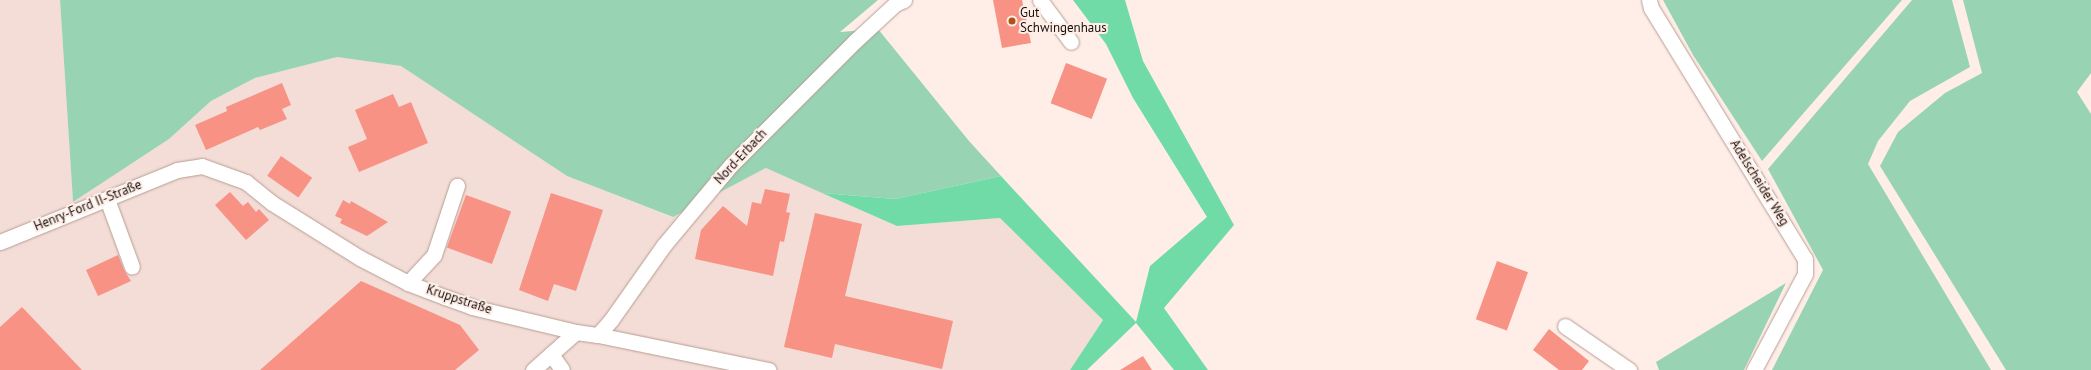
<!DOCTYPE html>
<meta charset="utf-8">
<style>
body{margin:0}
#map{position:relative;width:2091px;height:370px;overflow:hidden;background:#ffeee8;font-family:"PT Sans",sans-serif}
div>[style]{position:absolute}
.built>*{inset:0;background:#f3ddd6}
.green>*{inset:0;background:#98d4b4}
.forest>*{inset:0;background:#71dba8}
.building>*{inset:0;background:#f79285;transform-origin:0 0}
.roads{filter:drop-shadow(0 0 1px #b79d93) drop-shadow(0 0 1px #b79d93)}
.minor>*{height:15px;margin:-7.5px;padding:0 7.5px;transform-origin:7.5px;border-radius:7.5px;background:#fff}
.dots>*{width:11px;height:11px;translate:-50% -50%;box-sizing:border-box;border:2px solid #ffeee8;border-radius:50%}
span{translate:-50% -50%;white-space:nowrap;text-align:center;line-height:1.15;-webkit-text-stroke:4px #ffeee8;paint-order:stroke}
.poi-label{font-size:13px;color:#180f0b}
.left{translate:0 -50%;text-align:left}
.street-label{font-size:13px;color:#180f0b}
</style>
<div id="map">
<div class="built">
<i style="clip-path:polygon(0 0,60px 0,73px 202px,169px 139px,211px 101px,255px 78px,337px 57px,401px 66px,567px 176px,672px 217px,766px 168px,897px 226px,1000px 218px,1103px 320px,1070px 370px,0 370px)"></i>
</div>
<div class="green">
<i style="clip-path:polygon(60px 0,878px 0,840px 32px,878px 29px,969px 141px,1001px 176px,895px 199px,822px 193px,766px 168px,673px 217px,567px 176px,401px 66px,337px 57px,255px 78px,211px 101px,169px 139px,73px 202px)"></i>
<i style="clip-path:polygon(1663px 0,1902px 0,1762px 161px,1693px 55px)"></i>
<i style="clip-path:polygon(1912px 0,1952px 0,1970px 67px,1910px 101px,1878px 141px,1868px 164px,1991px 370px,1772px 370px,1823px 270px,1768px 169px)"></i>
<i style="clip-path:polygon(1963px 0,2091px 0,2091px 73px,2077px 92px,2091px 114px,2091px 370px,2006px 370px,1880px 166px,1898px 132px,1945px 93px,1982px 73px)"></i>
<i style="clip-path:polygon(1786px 283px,1744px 370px,1659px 370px,1656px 362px)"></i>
</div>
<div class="forest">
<i style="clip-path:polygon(1073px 0,1125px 0,1143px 61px,1234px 225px,1164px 308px,1208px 370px,1174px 370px,1136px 323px,1087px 370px,1070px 370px,1103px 320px,1000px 218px,897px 226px,822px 193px,895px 199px,1001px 176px,1136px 322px,1150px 266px,1207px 217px,1133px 98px,1106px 44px)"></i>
</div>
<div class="building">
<i style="clip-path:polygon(993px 0,1022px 0,1031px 43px,1002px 48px)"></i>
<i style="left:1066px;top:63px;width:44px;height:43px;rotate:21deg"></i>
<i style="clip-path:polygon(282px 83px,291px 105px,282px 109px,287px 119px,260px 130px,258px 127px,206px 150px,195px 125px,227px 111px,226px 107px)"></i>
<i style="clip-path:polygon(393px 94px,399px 107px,411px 102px,428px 143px,359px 172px,348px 147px,367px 139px,355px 110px)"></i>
<i style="left:281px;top:156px;width:38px;height:24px;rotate:35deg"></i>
<i style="clip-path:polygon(765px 189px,790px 194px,786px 212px,790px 213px,784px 242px,780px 241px,773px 276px,695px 259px,701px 230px,723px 206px,747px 226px,752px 202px,761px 204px)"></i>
<i style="clip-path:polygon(230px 192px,243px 206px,248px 202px,256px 212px,259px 209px,269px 220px,246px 240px,215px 205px)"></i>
<i style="clip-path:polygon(551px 193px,603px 210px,576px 291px,554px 284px,548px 301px,519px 290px)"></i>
<i style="left:466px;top:195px;width:48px;height:56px;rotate:20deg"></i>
<i style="clip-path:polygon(343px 200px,350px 204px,351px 201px,388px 222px,367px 236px,340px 223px,342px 219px,335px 216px)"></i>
<i style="clip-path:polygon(815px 213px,862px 224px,845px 296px,953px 321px,942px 369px,835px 344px,832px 358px,784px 347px)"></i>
<i style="clip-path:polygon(118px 255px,124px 270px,131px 281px,98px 296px,86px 270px)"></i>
<i style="left:1497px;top:261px;width:33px;height:62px;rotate:20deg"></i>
<i style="clip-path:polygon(361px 281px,460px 325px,479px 350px,455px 370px,260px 370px)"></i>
<i style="clip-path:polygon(22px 307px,82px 370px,0 370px,0 327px)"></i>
<i style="clip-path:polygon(1549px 329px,1589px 361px,1582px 370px,1559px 370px,1533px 350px)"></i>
<i style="clip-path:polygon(1143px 356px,1152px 370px,1120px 370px)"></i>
</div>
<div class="roads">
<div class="minor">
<i style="left:1040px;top:0;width:52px;rotate:53.6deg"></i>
<i style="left:1649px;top:0;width:8px;rotate:76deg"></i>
<i style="left:1651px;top:8px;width:294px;rotate:58.5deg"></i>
<i style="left:1805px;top:259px;width:15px;rotate:90deg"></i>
<i style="left:1805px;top:274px;width:109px;rotate:118deg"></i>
<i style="left:107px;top:199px;width:72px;rotate:69.8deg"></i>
<i style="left:0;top:242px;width:191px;rotate:-22.1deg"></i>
<i style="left:177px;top:170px;width:25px;rotate:-9deg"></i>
<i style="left:202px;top:166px;width:47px;rotate:20deg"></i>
<i style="left:246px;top:182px;width:33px;rotate:39deg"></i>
<i style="left:272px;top:203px;width:104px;rotate:32deg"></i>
<i style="left:360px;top:258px;width:54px;rotate:27.5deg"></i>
<i style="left:408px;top:283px;width:40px;rotate:21deg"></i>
<i style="left:445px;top:297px;width:29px;rotate:20deg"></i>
<i style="left:472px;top:307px;width:107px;rotate:13.5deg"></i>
<i style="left:576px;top:332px;width:22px;rotate:8deg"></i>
<i style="left:598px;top:335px;width:174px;rotate:11.6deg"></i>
<i style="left:408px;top:283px;width:38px;rotate:-47deg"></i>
<i style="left:434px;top:255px;width:73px;rotate:-71.6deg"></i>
<i style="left:1565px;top:326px;width:78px;rotate:34.5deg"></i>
<i style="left:598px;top:335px;width:20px;rotate:-49deg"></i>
<i style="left:611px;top:320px;width:92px;rotate:-54.8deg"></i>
<i style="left:664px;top:245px;width:104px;rotate:-50.1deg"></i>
<i style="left:731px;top:165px;width:174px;rotate:-45deg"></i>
<i style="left:854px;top:42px;width:56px;rotate:-42.8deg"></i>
<i style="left:895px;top:4px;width:10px;rotate:-24deg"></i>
<i style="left:551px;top:354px;width:19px;rotate:55deg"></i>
<i style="left:533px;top:370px;width:57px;rotate:-41.5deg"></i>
</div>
</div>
<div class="dots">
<i style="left:1012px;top:21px;background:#b35114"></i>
</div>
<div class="poi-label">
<span class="left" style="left:1020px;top:21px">Gut<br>Schwingenhaus</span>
</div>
<div class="street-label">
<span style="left:741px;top:157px;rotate:-47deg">Nord-Erbach</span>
<span style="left:1759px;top:183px;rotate:58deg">Adelscheider Weg</span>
<span style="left:88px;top:206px;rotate:-22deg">Henry-Ford II-Straße</span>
<span style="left:459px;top:300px;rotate:18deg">Kruppstraße</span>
</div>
</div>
